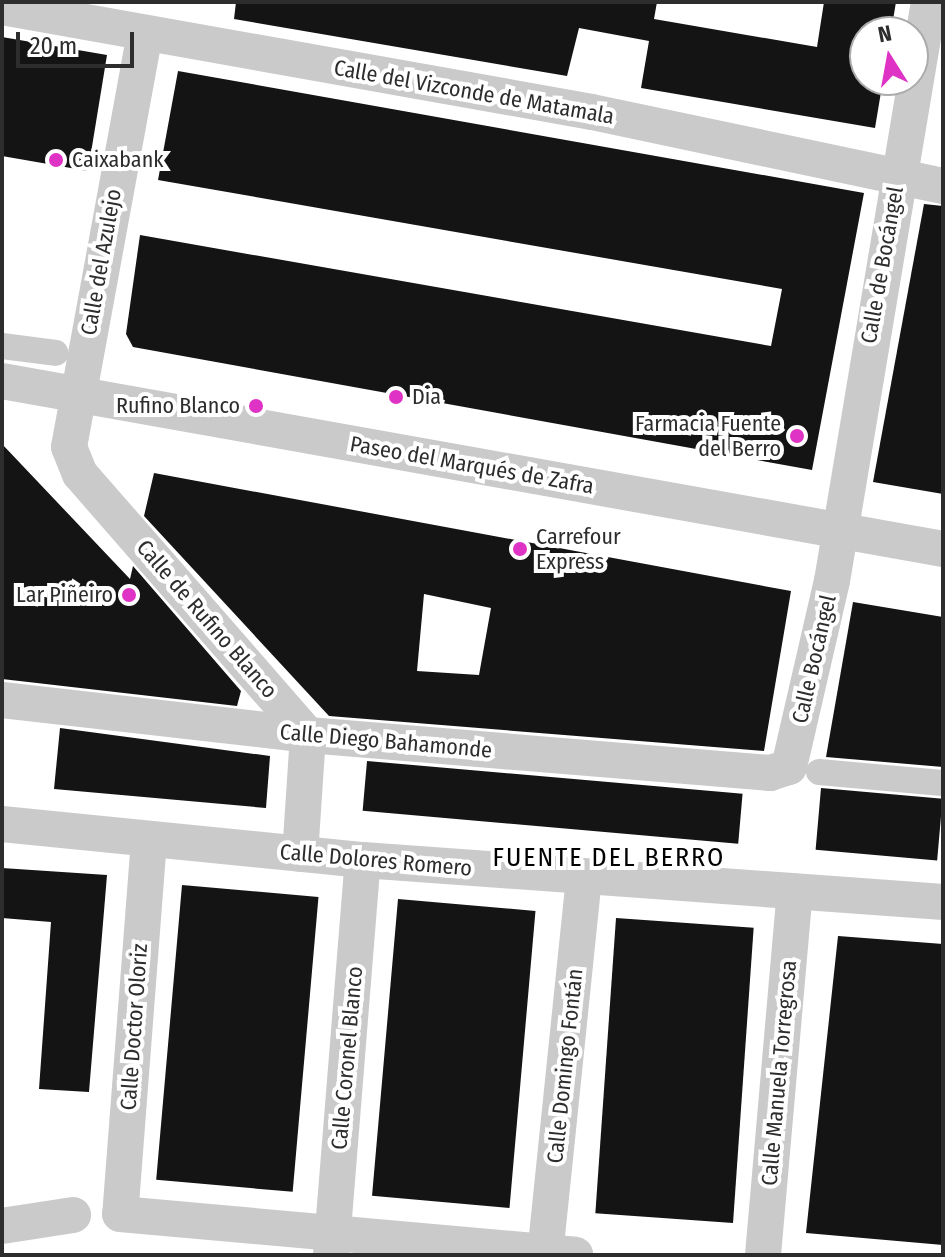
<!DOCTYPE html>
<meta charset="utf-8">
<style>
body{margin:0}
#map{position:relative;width:945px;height:1257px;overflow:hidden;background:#fff;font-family:"Fira Sans Condensed",sans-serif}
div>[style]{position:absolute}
.building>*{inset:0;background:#141414;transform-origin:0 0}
.pedestrian>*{height:26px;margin:-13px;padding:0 13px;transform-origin:13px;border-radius:13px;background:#cacaca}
.minor>*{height:36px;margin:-18px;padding:0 18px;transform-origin:18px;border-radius:18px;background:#cacaca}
.dots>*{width:22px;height:22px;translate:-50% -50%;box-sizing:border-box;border:4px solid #fff;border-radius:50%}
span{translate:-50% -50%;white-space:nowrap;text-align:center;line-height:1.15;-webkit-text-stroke:8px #fff;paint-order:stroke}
.street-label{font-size:22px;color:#2d2d2d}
.poi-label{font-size:22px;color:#2d2d2d}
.left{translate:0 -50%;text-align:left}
.right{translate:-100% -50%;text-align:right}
.quarter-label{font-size:26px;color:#000;letter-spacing:2px}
.frame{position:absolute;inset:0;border:4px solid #2d2d2d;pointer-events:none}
.north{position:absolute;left:849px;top:16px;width:80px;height:80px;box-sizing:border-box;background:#fff;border:2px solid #ababab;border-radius:50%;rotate:349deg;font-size:22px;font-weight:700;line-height:32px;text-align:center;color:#2d2d2d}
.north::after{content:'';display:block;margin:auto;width:28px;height:36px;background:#df33c5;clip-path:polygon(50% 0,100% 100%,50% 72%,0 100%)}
.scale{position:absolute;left:16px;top:32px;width:118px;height:36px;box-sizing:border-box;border:4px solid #2d2d2d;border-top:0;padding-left:10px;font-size:24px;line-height:28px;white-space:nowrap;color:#2d2d2d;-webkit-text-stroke:6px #fff;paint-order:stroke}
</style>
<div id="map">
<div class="building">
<i style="clip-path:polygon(236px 2px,657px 2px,654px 19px,817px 47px,824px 2px,896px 2px,891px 32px,865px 32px,865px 80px,883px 80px,875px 128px,641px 88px,649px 41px,579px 28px,567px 76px,234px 19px)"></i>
<i style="clip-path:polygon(2px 37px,107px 55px,88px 171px,2px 156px)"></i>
<i style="clip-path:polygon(178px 71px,864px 193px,812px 470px,133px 347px,126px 334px,140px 235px,771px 346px,782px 289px,158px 180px)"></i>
<i style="clip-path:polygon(924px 204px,943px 206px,943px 494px,873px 482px)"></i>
<i style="clip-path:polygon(2px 444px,130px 579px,133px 566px,241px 691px,237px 706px,2px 679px)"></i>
<i style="clip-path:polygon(evenodd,154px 473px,791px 591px,764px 751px,329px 716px,144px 516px,154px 473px,424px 594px,491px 608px,479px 675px,417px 671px,424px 594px)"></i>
<i style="clip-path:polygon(853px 602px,943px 617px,943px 767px,826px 757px)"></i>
<i style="clip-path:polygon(60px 728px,270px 756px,266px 808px,54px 789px)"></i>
<i style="left:367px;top:761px;width:377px;height:50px;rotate:5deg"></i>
<i style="left:821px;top:788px;width:122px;height:62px;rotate:5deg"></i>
<i style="clip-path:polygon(2px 868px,107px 875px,89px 1092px,39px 1089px,51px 922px,2px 918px)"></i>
<i style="left:182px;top:885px;width:137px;height:296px;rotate:5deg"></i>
<i style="left:398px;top:899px;width:138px;height:298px;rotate:5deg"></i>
<i style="left:616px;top:918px;width:138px;height:296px;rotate:4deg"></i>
<i style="clip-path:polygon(838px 936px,943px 944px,943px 1245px,806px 1233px)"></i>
</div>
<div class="pedestrian">
<i style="left:2px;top:346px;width:54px;rotate:7.4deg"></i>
<i style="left:819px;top:772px;width:124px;rotate:5.1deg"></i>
</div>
<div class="minor">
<i style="left:2px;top:7px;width:599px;rotate:10.09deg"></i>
<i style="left:592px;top:112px;width:359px;rotate:11.9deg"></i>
<i style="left:145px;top:33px;width:421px;rotate:100.4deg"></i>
<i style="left:69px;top:447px;width:29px;rotate:68deg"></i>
<i style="left:80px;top:474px;width:347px;rotate:48.9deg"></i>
<i style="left:308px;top:735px;width:119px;rotate:93.8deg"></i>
<i style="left:2px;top:381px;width:956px;rotate:10.12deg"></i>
<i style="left:2px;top:700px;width:308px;rotate:6.5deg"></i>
<i style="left:308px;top:735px;width:464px;rotate:4.7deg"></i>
<i style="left:770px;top:773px;width:20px;rotate:-18deg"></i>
<i style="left:789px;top:767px;width:191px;rotate:-77deg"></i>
<i style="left:832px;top:581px;width:587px;rotate:-80.49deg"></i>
<i style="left:2px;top:824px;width:363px;rotate:5.7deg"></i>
<i style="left:363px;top:860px;width:582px;rotate:4.14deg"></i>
<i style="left:149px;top:840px;width:375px;rotate:94.4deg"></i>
<i style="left:120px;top:1214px;width:457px;rotate:5.1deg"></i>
<i style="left:2px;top:1226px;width:72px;rotate:-8.8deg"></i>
<i style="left:331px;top:1255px;width:396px;rotate:-85.4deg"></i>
<i style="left:545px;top:1255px;width:380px;rotate:-84.1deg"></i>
<i style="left:763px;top:1255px;width:365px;rotate:-85deg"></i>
</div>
<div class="dots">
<i style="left:56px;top:160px;background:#df33c5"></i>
<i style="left:396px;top:397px;background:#df33c5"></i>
<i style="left:256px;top:406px;background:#df33c5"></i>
<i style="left:797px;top:436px;background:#df33c5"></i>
<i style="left:520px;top:549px;background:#df33c5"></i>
<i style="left:129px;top:595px;background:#df33c5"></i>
</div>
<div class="street-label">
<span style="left:474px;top:92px;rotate:10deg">Calle del Vizconde de Matamala</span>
<span style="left:101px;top:262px;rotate:-80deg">Calle del Azulejo</span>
<span style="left:882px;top:265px;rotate:-80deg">Calle de Bocángel</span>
<span style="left:472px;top:465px;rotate:10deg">Paseo del Marqués de Zafra</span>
<span style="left:207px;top:619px;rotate:49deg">Calle de Rufino Blanco</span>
<span style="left:814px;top:659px;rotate:-77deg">Calle Bocángel</span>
<span style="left:386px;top:741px;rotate:5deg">Calle Diego Bahamonde</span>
<span style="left:376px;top:860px;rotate:5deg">Calle Dolores Romero</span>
<span style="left:134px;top:1027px;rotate:-86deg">Calle Doctor Oloriz</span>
<span style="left:347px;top:1058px;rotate:-85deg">Calle Coronel Blanco</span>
<span style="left:565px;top:1066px;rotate:-84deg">Calle Domingo Fontán</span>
<span style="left:779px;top:1073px;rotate:-85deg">Calle Manuela Torregrosa</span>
</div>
<div class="poi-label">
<span class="left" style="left:72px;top:160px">Caixabank</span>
<span class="left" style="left:412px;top:397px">Dia</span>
<span class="right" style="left:240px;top:406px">Rufino Blanco</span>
<span class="right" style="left:781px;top:436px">Farmacia Fuente<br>del Berro</span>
<span class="left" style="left:536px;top:549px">Carrefour<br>Express</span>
<span class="right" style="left:113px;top:595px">Lar Piñeiro</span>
</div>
<div class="quarter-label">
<span style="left:609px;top:858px">FUENTE DEL BERRO</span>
</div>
<div class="frame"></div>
<div class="north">N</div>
<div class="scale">20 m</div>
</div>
